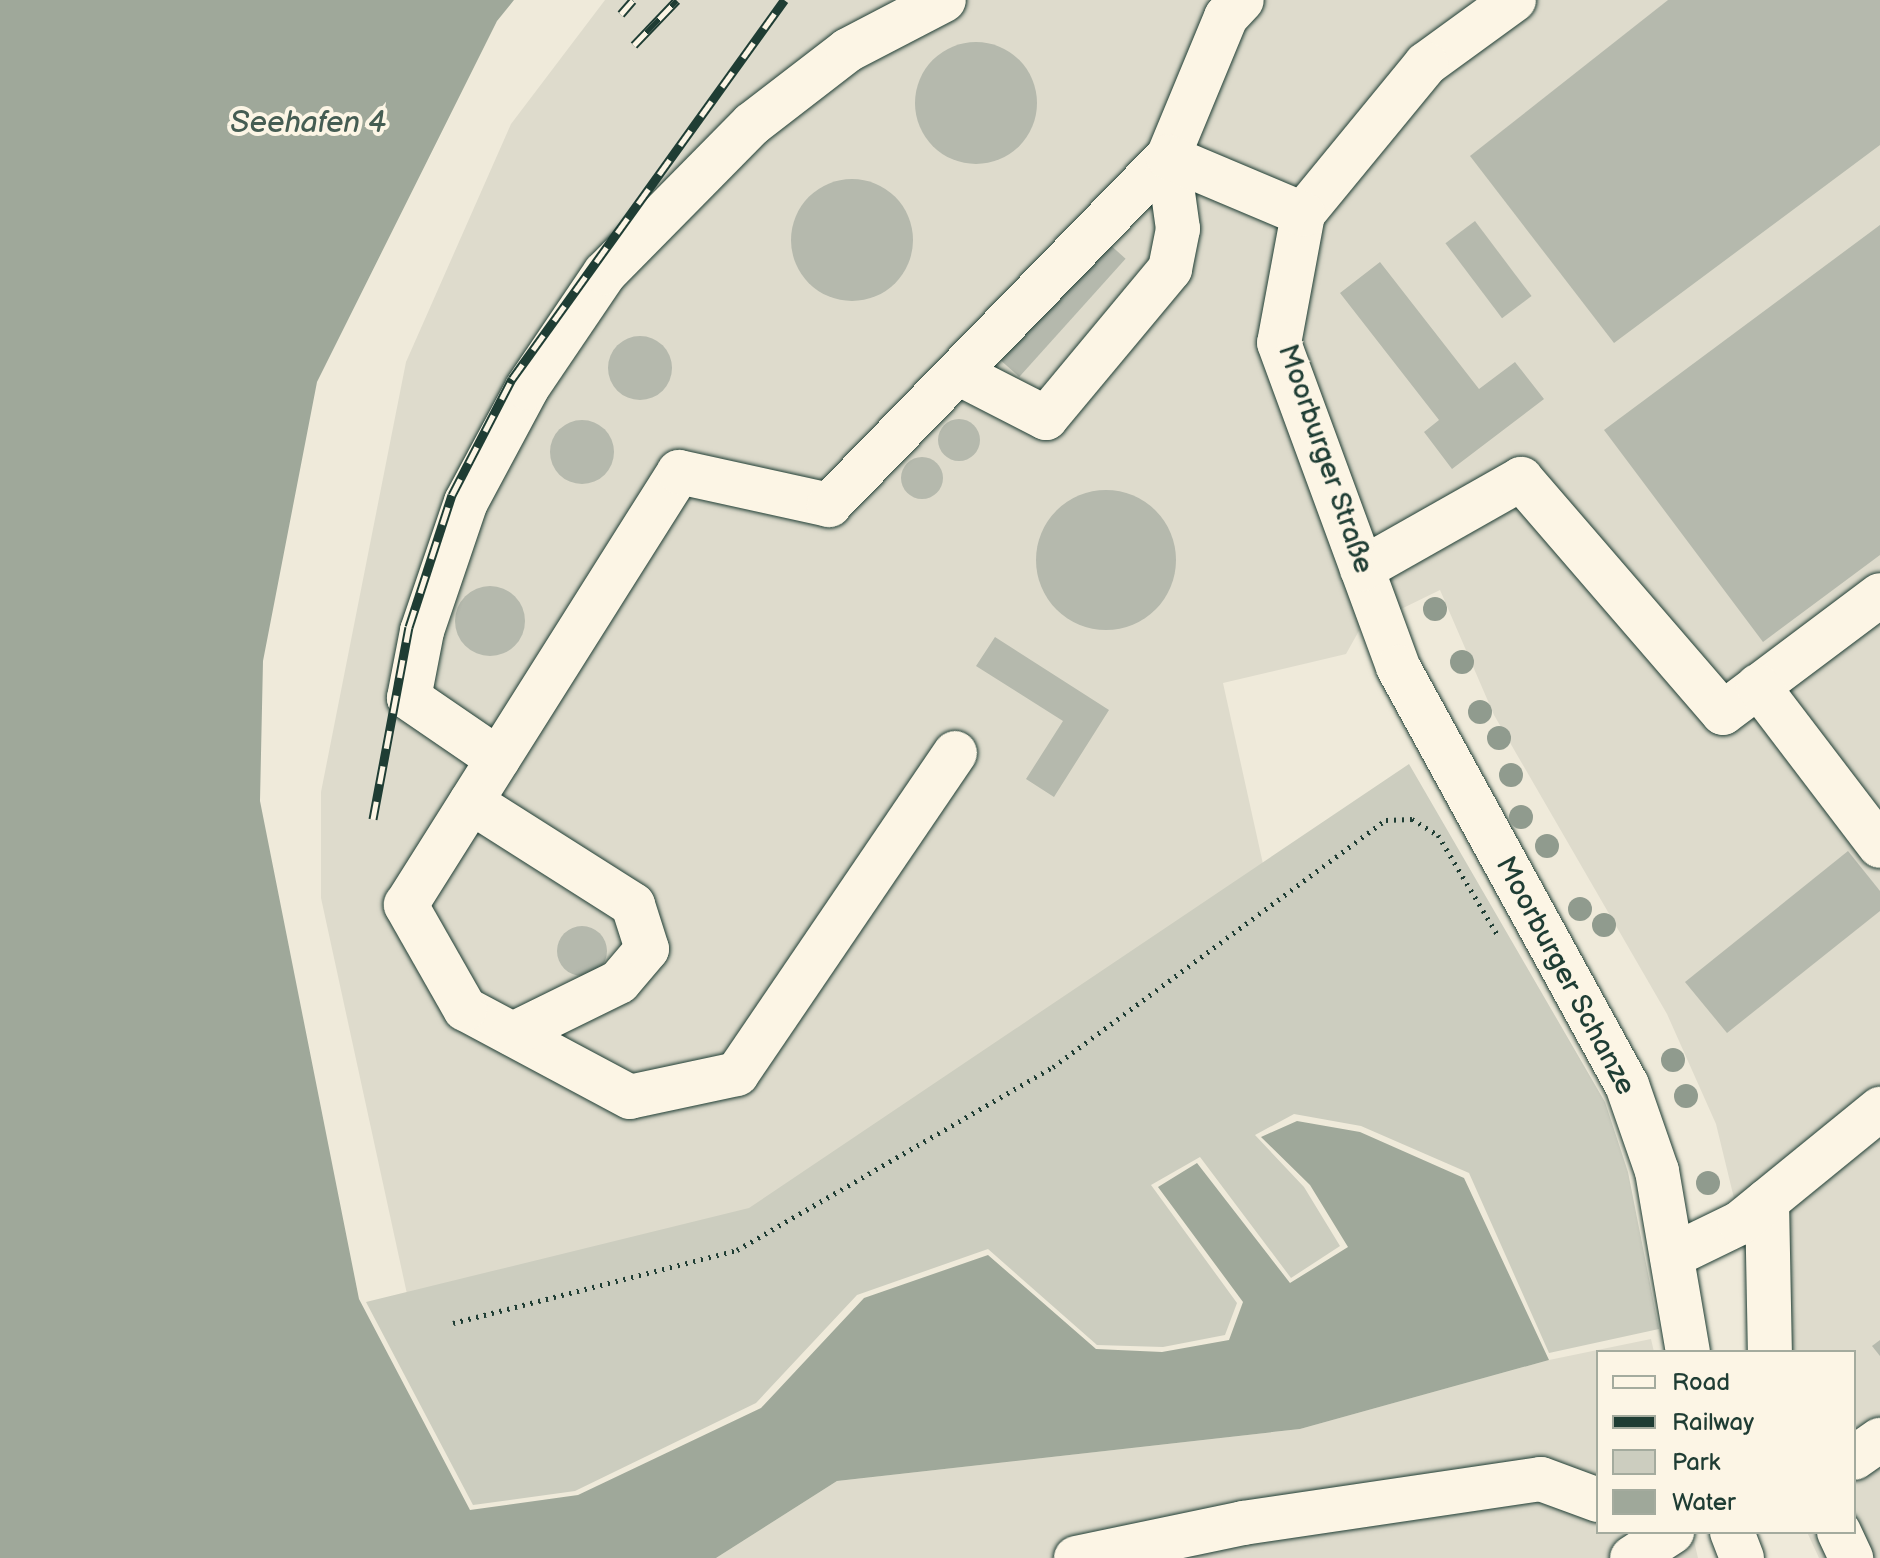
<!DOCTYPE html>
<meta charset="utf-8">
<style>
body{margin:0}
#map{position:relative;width:1880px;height:1558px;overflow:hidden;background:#efeada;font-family:"Balsamiq Sans",sans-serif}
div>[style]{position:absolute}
.built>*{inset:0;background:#dedbcc}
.green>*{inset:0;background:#cccdbf}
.water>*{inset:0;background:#9fa89a}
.building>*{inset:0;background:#b5b9ad;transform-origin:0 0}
.round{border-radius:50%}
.path>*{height:5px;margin-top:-2.5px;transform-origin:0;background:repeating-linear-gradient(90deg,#1f3d34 0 2px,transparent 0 8px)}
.roads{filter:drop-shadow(0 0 2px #1f3d34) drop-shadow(0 0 2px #1f3d34)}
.minor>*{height:44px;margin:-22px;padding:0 22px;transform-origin:22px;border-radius:22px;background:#fcf5e5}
.rail>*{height:9px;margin-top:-4.5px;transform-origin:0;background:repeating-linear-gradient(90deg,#fcf5e5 0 18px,#1f3d34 0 36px);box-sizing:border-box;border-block:2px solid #1f3d34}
.trees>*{width:24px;height:24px;margin:-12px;border-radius:50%;background:#909b8e}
span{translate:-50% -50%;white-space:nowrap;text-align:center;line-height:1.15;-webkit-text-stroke:8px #fcf5e5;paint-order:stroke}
.street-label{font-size:28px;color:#1f3d34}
.water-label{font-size:30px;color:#455d53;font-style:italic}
.legend{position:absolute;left:1596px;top:1350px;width:260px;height:184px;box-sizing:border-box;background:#fcf5e5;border:2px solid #a4ab9e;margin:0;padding:10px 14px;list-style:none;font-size:24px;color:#1f3d34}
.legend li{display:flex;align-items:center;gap:16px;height:40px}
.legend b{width:40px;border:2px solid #a4ab9e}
</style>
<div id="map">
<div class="built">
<i style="clip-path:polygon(605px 0,1880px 0,1880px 1558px,1819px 1558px,1807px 1532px,1854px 1532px,1854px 1352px,1760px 1352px,1740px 1223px,1716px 1124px,1667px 1014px,1494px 715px,1440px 590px,1360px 629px,1346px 654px,1223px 683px,1267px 882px,726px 1225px,407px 1294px,321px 898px,321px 792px,406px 362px,511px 124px)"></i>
<i style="clip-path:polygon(1651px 1339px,1654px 1352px,1598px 1352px,1598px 1532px,1692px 1532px,1698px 1558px,716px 1558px,837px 1481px,1300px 1429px,1549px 1360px)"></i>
</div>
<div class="green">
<i style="clip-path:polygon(1409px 764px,1605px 1102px,1628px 1172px,1659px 1329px,1549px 1353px,1469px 1173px,1361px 1126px,1294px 1114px,1255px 1135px,1304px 1187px,1340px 1246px,1291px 1278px,1200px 1157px,1151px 1185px,1237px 1303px,1225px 1335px,1163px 1347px,1097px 1345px,988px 1249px,857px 1295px,756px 1403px,575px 1491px,473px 1505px,366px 1302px,749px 1208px)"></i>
</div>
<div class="water">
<i style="clip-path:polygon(0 0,514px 0,497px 21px,317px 382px,263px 661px,260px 801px,359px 1299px,470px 1510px,578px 1495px,761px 1408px,864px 1298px,988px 1255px,1096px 1349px,1162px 1352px,1229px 1340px,1243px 1302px,1158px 1187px,1197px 1163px,1290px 1283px,1348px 1247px,1310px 1185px,1261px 1137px,1297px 1121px,1360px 1132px,1464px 1178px,1549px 1360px,1300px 1429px,837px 1481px,716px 1558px,0 1558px)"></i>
</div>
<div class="building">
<i style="clip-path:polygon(1668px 0,1880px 0,1880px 145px,1614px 343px,1470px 156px)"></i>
<i class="round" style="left:915px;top:42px;width:122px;height:122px"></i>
<i class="round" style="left:791px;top:179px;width:122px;height:122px"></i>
<i style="left:1475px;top:221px;width:94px;height:37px;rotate:53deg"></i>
<i style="clip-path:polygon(1880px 225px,1880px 555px,1763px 642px,1604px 430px)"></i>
<i style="left:1107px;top:242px;width:25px;height:159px;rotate:42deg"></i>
<i style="clip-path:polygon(1380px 262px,1479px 389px,1515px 362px,1544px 399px,1452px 469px,1424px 432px,1439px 420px,1340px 293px)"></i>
<i class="round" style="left:608px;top:336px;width:64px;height:64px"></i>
<i class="round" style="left:938px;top:419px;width:42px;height:42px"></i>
<i class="round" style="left:550px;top:420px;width:64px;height:64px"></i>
<i class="round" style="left:901px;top:457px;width:42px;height:42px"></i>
<i class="round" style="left:1036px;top:490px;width:140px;height:140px"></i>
<i class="round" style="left:455px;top:586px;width:70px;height:70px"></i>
<i style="clip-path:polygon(995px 637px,1109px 710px,1054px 797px,1026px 779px,1063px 721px,976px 666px)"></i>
<i style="clip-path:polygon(1848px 851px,1880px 891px,1880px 911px,1727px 1033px,1685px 982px)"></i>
<i class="round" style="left:557px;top:926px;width:50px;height:50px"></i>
<i style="clip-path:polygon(1880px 1340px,1880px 1356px,1872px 1346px)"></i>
</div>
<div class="path">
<i style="left:453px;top:1323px;width:293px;rotate:-14.4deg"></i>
<i style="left:737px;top:1250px;width:365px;rotate:-30.1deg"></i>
<i style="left:1053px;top:1067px;width:415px;rotate:-36.6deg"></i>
<i style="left:1386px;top:820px;width:26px;rotate:-2deg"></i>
<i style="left:1412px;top:819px;width:31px;rotate:32deg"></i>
<i style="left:1438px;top:835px;width:115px;rotate:59.2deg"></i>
</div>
<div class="roads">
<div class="minor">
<i style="left:1514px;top:0;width:109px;rotate:144deg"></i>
<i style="left:1426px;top:64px;width:194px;rotate:129.4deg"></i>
<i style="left:1303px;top:214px;width:131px;rotate:100.5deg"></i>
<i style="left:1279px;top:343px;width:345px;rotate:69.8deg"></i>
<i style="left:1398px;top:667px;width:477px;rotate:61.3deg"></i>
<i style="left:1627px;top:1085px;width:91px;rotate:70.8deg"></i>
<i style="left:1657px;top:1171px;width:184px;rotate:80.3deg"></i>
<i style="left:958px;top:373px;width:99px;rotate:27.1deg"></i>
<i style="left:1046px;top:418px;width:194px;rotate:-50.2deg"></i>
<i style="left:1170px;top:269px;width:41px;rotate:-78.7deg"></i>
<i style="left:1178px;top:229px;width:73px;rotate:-97.9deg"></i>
<i style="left:1168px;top:157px;width:152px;rotate:-67.5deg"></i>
<i style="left:1226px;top:17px;width:23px;rotate:-47deg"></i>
<i style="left:1362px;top:569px;width:183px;rotate:-29.5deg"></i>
<i style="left:1521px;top:479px;width:309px;rotate:49.2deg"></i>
<i style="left:1723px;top:713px;width:196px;rotate:-36.9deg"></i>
<i style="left:1758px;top:686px;width:201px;rotate:52.7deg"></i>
<i style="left:955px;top:753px;width:388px;rotate:124.2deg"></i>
<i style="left:737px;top:1074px;width:109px;rotate:167.9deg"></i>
<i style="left:630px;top:1097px;width:187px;rotate:-151.9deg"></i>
<i style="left:465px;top:1009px;width:120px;rotate:-119.6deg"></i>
<i style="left:406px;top:905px;width:512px;rotate:-57.77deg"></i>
<i style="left:679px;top:472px;width:154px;rotate:12.4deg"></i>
<i style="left:829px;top:505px;width:486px;rotate:-45.8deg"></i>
<i style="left:1168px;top:157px;width:147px;rotate:22.9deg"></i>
<i style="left:498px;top:759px;width:108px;rotate:-145.6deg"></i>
<i style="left:409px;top:698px;width:68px;rotate:-79deg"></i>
<i style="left:422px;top:631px;width:136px;rotate:-71.2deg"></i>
<i style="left:466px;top:502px;width:129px;rotate:-61.8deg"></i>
<i style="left:527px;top:388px;width:139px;rotate:-55.9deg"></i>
<i style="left:605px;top:273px;width:209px;rotate:-45.4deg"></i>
<i style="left:752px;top:124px;width:121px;rotate:-37.6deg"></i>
<i style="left:848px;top:50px;width:108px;rotate:-27.5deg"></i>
<i style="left:471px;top:802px;width:192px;rotate:32.4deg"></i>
<i style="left:633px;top:905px;width:46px;rotate:72.3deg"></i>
<i style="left:647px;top:949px;width:43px;rotate:130.3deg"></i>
<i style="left:619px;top:982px;width:118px;rotate:153.9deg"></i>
<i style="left:1767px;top:1201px;width:151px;rotate:88.9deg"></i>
<i style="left:1672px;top:1256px;width:76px;rotate:-25.9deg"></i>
<i style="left:1740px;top:1223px;width:181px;rotate:-39.2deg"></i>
<i style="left:1854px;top:1458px;width:32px;rotate:-35deg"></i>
<i style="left:1732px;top:1532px;width:28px;rotate:69deg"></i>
<i style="left:1839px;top:1532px;width:29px;rotate:65deg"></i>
<i style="left:1076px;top:1558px;width:171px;rotate:-11.8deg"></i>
<i style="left:1243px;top:1523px;width:301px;rotate:-8.4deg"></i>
<i style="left:1541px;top:1479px;width:61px;rotate:20.2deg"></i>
<i style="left:1632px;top:1558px;width:48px;rotate:-33deg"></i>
</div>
</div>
<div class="rail">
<i style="left:621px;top:14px;width:18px;rotate:-49deg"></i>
<i style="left:634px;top:45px;width:62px;rotate:-46.3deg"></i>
<i style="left:373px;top:819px;width:195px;rotate:-79.4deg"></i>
<i style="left:409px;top:627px;width:139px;rotate:-72deg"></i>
<i style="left:452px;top:495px;width:131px;rotate:-62.7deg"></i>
<i style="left:512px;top:379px;width:467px;rotate:-54.3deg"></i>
</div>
<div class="trees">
<i style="left:1435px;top:609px"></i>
<i style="left:1462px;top:662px"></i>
<i style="left:1480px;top:712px"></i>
<i style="left:1499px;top:738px"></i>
<i style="left:1511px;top:775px"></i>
<i style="left:1521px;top:817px"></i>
<i style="left:1547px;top:846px"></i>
<i style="left:1580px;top:909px"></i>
<i style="left:1604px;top:925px"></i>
<i style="left:1673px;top:1060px"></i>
<i style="left:1686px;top:1096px"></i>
<i style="left:1708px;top:1183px"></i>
</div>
<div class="street-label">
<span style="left:1325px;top:459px;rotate:71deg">Moorburger Straße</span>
<span style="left:1565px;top:976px;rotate:62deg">Moorburger Schanze</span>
</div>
<div class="water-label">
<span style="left:308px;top:123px">Seehafen 4</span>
</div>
<ul class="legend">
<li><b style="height:10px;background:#fcf5e5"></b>Road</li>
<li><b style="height:10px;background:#1f3d34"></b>Railway</li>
<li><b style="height:22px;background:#cccdbf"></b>Park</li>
<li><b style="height:22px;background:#9fa89a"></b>Water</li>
</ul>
</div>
